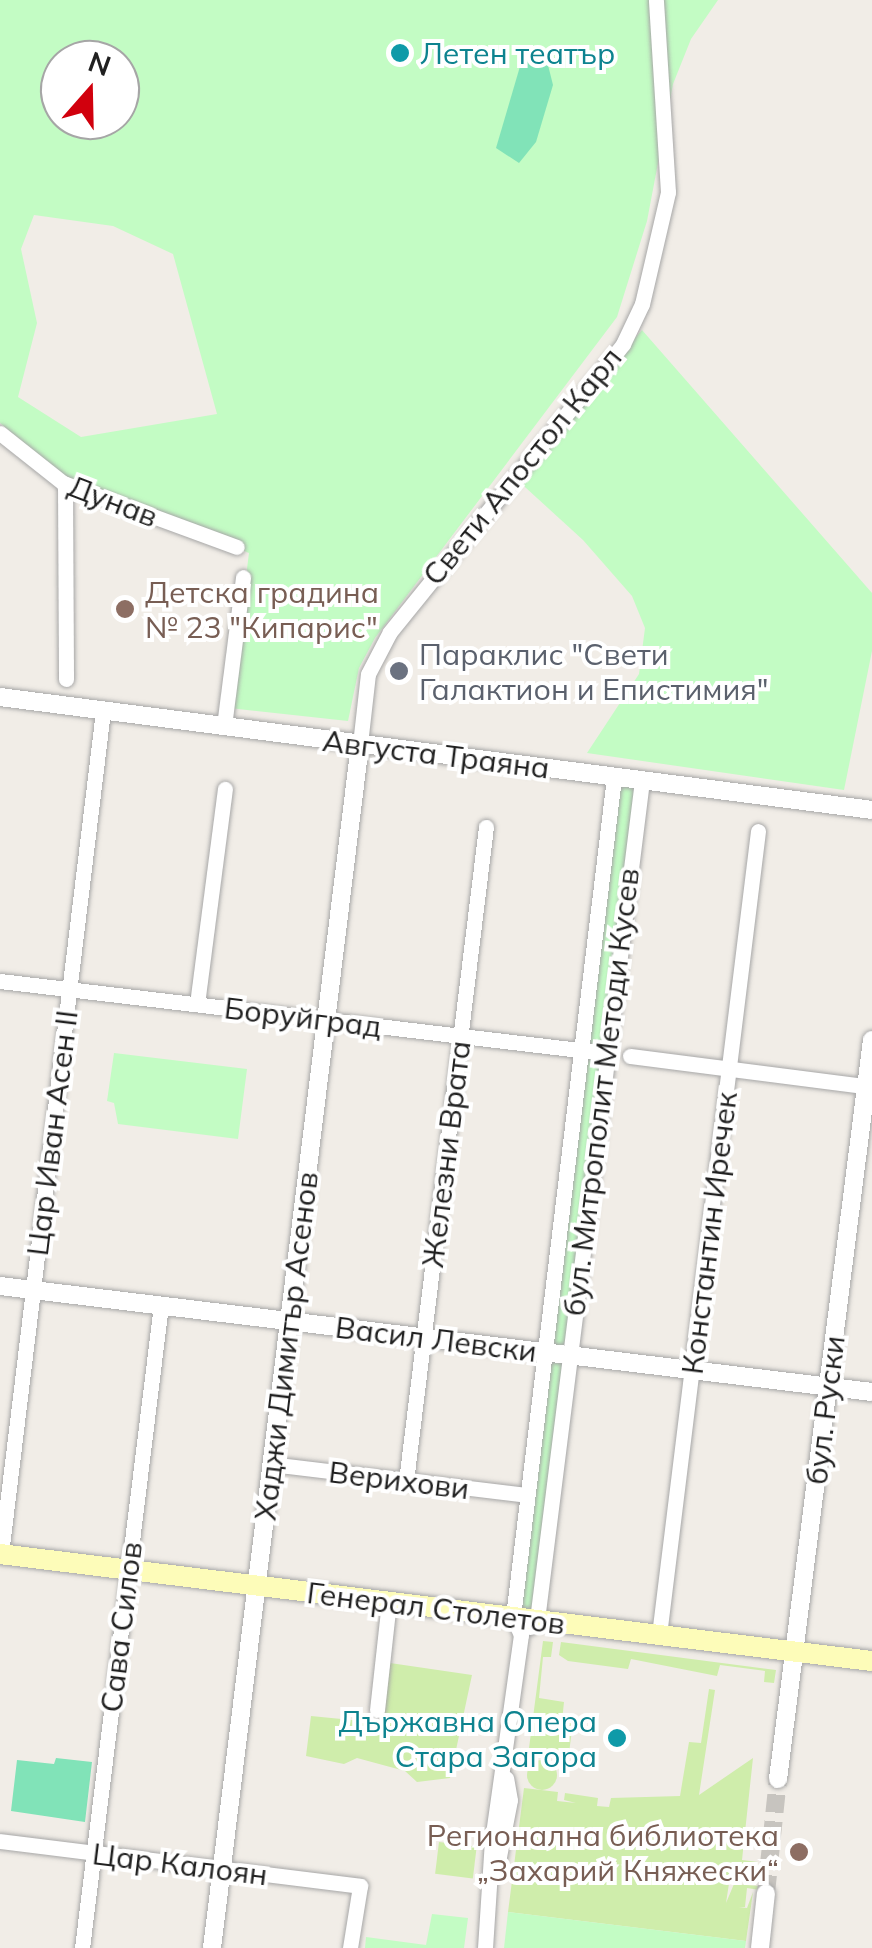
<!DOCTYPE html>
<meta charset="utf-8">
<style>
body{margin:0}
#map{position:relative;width:872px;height:1948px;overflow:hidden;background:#f1ede7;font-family:Mulish,sans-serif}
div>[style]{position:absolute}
.grass>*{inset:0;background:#cfedab;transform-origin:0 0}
.round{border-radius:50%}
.park>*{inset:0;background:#c3fcc4}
.pitch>*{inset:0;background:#81e3b8}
.tertiary-tunnel>*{height:18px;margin-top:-9px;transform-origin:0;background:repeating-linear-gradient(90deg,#c7c4bf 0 18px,transparent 0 27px)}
.roads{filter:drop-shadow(0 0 2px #a7a7a7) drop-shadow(0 0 2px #a7a7a7)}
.minor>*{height:15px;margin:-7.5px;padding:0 7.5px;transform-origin:7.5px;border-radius:7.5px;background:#fff}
.tertiary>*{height:18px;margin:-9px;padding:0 9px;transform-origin:9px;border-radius:9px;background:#fff}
.secondary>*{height:20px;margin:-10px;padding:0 10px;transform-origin:10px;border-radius:10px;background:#fdfcb9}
.dots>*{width:28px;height:28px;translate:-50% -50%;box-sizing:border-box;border:5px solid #fff;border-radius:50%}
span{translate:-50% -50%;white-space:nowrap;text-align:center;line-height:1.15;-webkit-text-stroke:8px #fff;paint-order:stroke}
.culture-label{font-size:30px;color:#0d838f}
.left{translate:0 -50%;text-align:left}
.right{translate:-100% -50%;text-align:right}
.street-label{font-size:30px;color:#202020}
.education-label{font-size:30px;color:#785e54}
.worship-label{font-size:30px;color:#5b616d}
.north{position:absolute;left:40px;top:40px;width:100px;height:100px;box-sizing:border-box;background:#fff;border:2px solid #a6a6a6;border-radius:50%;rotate:20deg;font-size:28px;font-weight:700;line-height:40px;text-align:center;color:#202020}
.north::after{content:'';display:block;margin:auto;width:35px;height:45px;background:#d1000d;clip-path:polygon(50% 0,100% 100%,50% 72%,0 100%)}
</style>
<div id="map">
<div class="grass">
<i style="clip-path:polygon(543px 1641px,553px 1642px,551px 1657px,543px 1657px,539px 1698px,564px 1702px,562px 1721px,573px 1722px,569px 1753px,529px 1748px)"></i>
<i style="clip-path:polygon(561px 1642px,776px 1670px,774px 1683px,764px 1682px,765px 1671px,720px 1665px,717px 1676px,631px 1659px,628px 1669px,568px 1661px,559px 1655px)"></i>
<i style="clip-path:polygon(390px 1663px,472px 1675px,450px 1778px,417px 1782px,405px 1771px,357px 1758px,344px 1764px,306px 1756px,311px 1716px,382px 1723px)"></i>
<i style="clip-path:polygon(709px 1689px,715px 1690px,699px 1795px,753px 1758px,742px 1860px,758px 1862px,756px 1881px,730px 1877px,726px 1903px,734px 1884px,759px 1886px,766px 1878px,765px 1891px,747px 1888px,745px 1907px,739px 1907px,747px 1908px,753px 1892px,746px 1941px,508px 1912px,524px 1788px,558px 1792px,557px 1801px,576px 1803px,564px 1800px,565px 1793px,598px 1798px,597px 1806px,609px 1807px,611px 1798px,680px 1796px,689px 1742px,701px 1743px)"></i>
<i class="round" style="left:527px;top:1760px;width:30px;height:30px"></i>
<i style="left:439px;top:1842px;width:38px;height:32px;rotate:7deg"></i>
</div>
<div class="park">
<i style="clip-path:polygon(evenodd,0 0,718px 0,691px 39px,673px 84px,647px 221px,617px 317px,375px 638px,359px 668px,348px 721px,229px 708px,249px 553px,68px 479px,0 423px,0 0,60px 60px,120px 60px,120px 120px,60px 120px,60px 60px,0 0,34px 215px,113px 226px,173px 254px,217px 414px,81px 437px,18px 397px,37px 323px,21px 249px,34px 215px)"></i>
<i style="clip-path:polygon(642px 330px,872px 593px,872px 651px,844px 790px,587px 753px,639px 674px,645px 628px,632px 596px,583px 540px,514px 477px)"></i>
<i style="clip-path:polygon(614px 777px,642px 780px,537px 1620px,513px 1617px)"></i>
<i style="clip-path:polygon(114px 1053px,247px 1069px,238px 1139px,118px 1124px,114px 1103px,107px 1101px)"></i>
<i style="clip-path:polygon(508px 1912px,746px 1941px,745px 1948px,504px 1948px)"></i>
<i style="clip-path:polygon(432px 1914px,468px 1918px,464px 1948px,365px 1948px,366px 1937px,426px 1945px)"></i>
</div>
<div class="pitch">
<i style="clip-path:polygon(532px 61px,548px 65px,553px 85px,536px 142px,519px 163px,496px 148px,521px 63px)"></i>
<i style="clip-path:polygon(56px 1758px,92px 1762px,85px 1822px,11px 1811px,17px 1760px,54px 1764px)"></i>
</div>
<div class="tertiary-tunnel">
<i style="left:766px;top:1893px;width:115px;rotate:-84deg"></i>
</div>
<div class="roads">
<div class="minor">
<i style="left:0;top:433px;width:80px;rotate:38.4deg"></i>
<i style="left:63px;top:483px;width:185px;rotate:20.2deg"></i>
<i style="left:65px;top:484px;width:195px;rotate:89.7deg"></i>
<i style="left:224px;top:726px;width:150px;rotate:-82.7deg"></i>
<i style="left:360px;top:744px;width:70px;rotate:-83.5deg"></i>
<i style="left:368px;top:674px;width:47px;rotate:-62.4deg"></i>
<i style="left:390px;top:632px;width:370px;rotate:-51deg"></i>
<i style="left:623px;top:344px;width:44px;rotate:-64.6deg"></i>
<i style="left:642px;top:304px;width:115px;rotate:-76.9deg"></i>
<i style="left:668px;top:192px;width:192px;rotate:-93.6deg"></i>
<i style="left:0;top:981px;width:609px;rotate:6.79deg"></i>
<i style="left:197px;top:1004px;width:217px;rotate:-82.6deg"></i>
<i style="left:630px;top:1056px;width:244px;rotate:7.3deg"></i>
<i style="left:271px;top:1464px;width:258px;rotate:6.9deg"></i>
<i style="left:406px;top:1481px;width:659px;rotate:-83.03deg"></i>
<i style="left:1px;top:1554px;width:849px;rotate:-83.1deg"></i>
<i style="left:530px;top:1627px;width:10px;rotate:-45deg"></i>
<i style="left:537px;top:1620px;width:847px;rotate:-82.87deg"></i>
<i style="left:659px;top:1635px;width:810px;rotate:-82.98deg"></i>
<i style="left:377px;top:1710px;width:109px;rotate:-83.7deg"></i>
<i style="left:0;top:1841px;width:363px;rotate:7.1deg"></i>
<i style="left:360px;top:1886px;width:63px;rotate:99.2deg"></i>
<i style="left:496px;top:1872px;width:73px;rotate:-79deg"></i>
<i style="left:510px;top:1800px;width:22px;rotate:-100deg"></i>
<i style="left:82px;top:1948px;width:648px;rotate:-83deg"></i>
<i style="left:485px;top:1948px;width:107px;rotate:-86.3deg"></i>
<i style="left:492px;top:1841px;width:208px;rotate:-82deg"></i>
<i style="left:521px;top:1635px;width:20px;rotate:-114deg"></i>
<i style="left:513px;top:1617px;width:846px;rotate:-83.14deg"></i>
</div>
<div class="tertiary">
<i style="left:0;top:697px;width:879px;rotate:7.38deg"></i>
<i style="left:0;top:1286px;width:878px;rotate:6.93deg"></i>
<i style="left:778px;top:1779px;width:745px;rotate:-82.75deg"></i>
<i style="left:212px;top:1948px;width:1213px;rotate:-82.99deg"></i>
<i style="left:760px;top:1948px;width:55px;rotate:-83.8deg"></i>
</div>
<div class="secondary">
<i style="left:0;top:1554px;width:879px;rotate:7deg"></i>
</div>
</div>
<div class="dots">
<i style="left:400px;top:53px;background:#0f9aa8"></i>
<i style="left:125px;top:609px;background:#8d6e63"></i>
<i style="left:399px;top:671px;background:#6b7280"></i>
<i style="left:617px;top:1738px;background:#0f9aa8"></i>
<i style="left:799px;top:1852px;background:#8d6e63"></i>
</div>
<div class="culture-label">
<span class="left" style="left:420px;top:53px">Летен театър</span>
<span class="right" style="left:597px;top:1738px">Държавна Опера<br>Стара Загора</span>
</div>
<div class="street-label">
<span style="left:522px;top:466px;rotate:-51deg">Свети Апостол Карл</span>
<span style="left:113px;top:501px;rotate:21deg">Дунав</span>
<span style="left:436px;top:754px;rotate:7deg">Августа Траяна</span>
<span style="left:303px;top:1017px;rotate:7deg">Боруйград</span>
<span style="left:601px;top:1092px;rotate:-83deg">бул. Митрополит Методи Кусев</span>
<span style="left:52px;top:1133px;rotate:-83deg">Цар Иван Асен II</span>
<span style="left:446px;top:1154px;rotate:-83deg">Железни Врата</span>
<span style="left:709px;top:1233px;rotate:-83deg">Константин Иречек</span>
<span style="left:436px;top:1339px;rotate:7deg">Васил Левски</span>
<span style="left:286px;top:1346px;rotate:-83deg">Хаджи Димитър Асенов</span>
<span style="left:825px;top:1410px;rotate:-83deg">бул. Руски</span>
<span style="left:399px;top:1480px;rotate:7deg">Верихови</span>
<span style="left:436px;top:1608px;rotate:7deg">Генерал Столетов</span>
<span style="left:121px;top:1627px;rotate:-83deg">Сава Силов</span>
<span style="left:180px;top:1864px;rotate:7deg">Цар Калоян</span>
</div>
<div class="education-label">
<span class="left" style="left:145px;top:609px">Детска градина<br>№ 23 "Кипарис"</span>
<span class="right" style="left:779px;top:1852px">Регионална библиотека<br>„Захарий Княжески“</span>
</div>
<div class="worship-label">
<span class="left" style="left:419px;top:671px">Параклис "Свети<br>Галактион и Епистимия"</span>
</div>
<div class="north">N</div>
</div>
